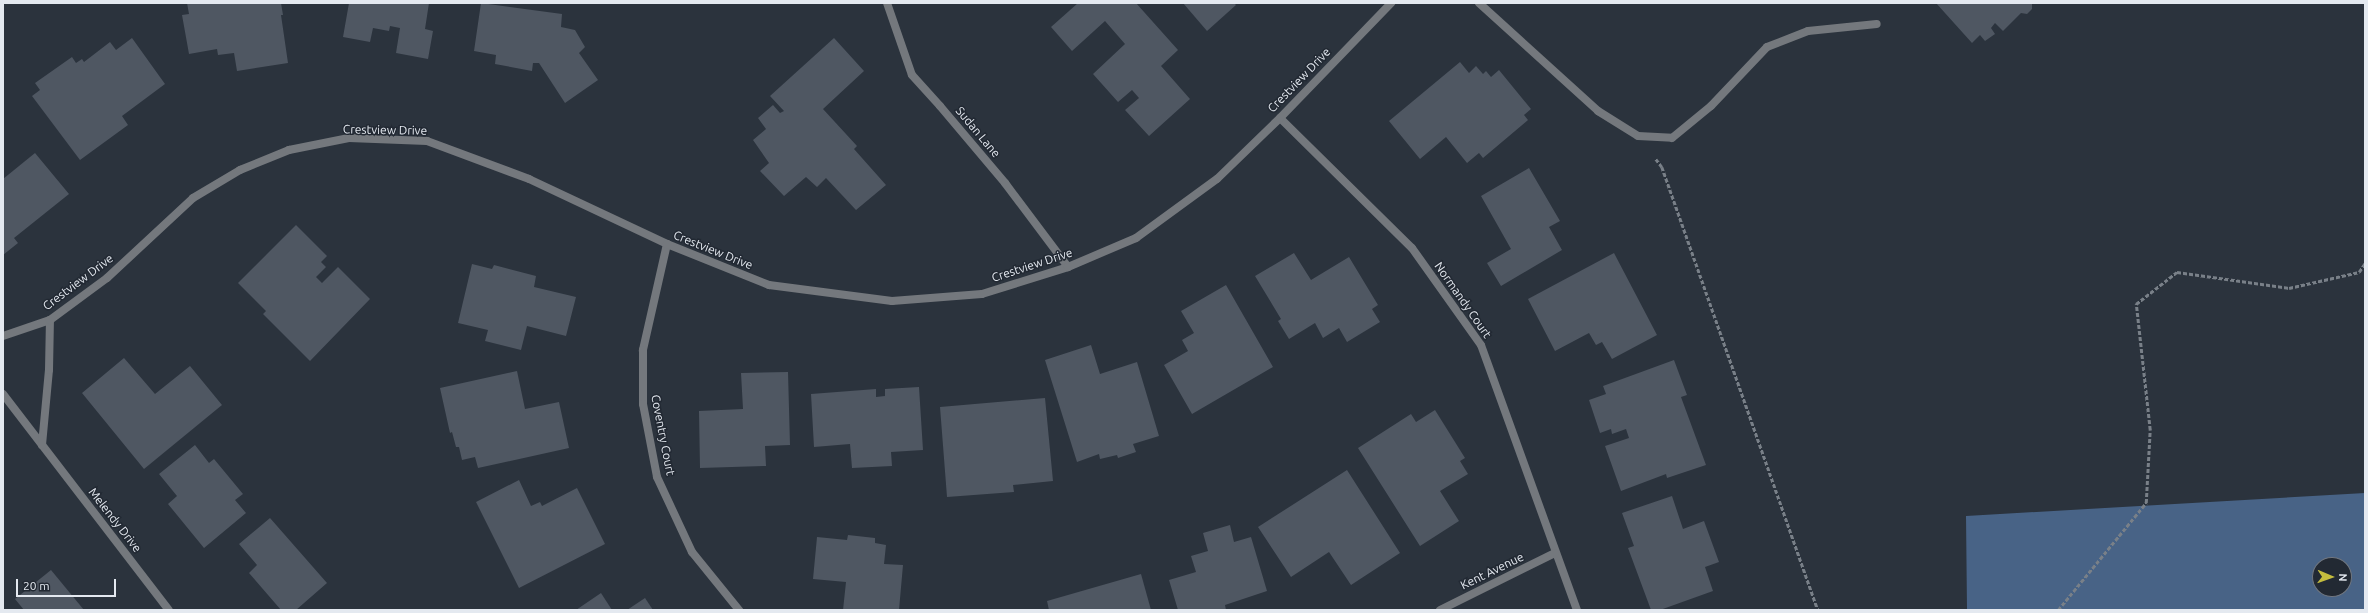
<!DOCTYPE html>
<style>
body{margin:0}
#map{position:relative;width:2368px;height:613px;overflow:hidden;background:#2b333d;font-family:Ubuntu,sans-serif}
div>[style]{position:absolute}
.forest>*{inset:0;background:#486386}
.building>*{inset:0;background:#4f5762}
.path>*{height:2.5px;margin-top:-1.25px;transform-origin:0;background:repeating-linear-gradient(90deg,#798088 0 4px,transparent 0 6px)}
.minor>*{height:8px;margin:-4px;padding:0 4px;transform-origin:4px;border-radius:4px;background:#74787d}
.tertiary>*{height:8px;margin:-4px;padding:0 4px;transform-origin:4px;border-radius:4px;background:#74787d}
span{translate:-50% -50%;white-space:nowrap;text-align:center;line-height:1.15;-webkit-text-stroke:3px #222933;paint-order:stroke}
.street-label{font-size:12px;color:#e4e9f0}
.frame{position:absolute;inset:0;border:4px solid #e4e9f0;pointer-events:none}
.north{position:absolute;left:2312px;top:557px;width:40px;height:40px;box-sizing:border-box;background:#222933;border:1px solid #70767f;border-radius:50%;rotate:92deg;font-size:11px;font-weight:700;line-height:16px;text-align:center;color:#e4e9f0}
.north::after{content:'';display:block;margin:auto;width:14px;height:18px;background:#c4bc3e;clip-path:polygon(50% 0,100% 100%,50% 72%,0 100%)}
.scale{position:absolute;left:16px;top:579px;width:100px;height:18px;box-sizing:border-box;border:2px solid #e4e9f0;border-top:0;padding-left:5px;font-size:12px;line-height:14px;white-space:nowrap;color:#e4e9f0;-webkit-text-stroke:3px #222933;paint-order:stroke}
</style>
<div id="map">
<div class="forest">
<i style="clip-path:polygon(evenodd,2365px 493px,2365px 610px,1967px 610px,1966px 516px,2365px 493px,2320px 565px,2344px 565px,2344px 589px,2320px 589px,2320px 565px)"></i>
</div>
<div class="building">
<i style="clip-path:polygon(187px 3px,281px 3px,283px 15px,281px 15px,288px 63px,237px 71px,234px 53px,218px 55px,217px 49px,189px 54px,182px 15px,189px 14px)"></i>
<i style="clip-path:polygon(349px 3px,429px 3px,425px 29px,433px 31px,428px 59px,396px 53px,400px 28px,390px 26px,389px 31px,373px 28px,370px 42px,343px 37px)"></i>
<i style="clip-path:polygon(481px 3px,562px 14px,561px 27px,575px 30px,585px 47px,579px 53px,598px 80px,565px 103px,539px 63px,533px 63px,532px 71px,495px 64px,496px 55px,474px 51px)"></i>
<i style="clip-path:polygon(1078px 3px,1136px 3px,1178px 50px,1161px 66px,1190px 99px,1149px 136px,1125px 110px,1139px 98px,1132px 90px,1118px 102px,1093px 74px,1125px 44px,1105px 21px,1072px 51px,1051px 27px)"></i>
<i style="clip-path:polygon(1183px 3px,1234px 3px,1236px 5px,1207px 31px)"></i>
<i style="clip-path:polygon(1936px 3px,2032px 3px,2032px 9px,2027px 14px,2021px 13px,2003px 31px,1995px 23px,1991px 28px,1995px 34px,1985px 41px,1980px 35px,1972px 43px)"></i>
<i style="clip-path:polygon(132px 38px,165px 84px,122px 116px,128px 125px,80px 160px,32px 96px,40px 90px,35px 83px,72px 57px,76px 63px,82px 59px,84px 62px,110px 42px,116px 50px)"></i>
<i style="clip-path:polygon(834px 38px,864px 71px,823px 109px,857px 146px,854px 149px,886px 185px,856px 210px,826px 178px,817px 187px,806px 177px,784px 196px,760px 171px,769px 163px,753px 140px,766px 129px,758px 118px,773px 105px,780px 113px,784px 111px,770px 96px)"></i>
<i style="clip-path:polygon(1460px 62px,1469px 73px,1476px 66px,1483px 74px,1486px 71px,1491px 77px,1499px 70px,1531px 109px,1524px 115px,1528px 120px,1483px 158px,1479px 153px,1467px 163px,1446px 137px,1420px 159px,1389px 121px)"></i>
<i style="clip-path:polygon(35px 153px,69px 194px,14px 238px,18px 243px,3px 255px,3px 179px)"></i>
<i style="clip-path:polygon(1529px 168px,1560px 221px,1549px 227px,1562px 250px,1501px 286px,1487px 263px,1511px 249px,1481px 196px)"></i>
<i style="clip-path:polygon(296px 225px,327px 256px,321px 262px,326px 267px,316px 277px,322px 283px,338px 267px,370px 299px,310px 361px,263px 314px,266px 311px,238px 283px)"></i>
<i style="clip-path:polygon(1294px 253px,1311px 280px,1349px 257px,1378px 305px,1372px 309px,1380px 322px,1347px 342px,1339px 328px,1323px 338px,1315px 323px,1289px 339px,1278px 321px,1281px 319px,1255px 276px)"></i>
<i style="clip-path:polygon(1614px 253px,1657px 335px,1612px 359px,1602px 342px,1596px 345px,1589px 333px,1555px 351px,1528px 299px)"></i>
<i style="clip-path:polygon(472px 264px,492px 269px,494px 265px,536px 276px,534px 287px,576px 297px,566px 336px,527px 326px,521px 350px,485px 341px,488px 330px,458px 323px)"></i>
<i style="clip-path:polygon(1226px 285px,1273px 367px,1192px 414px,1164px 365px,1188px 351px,1182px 340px,1194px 333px,1181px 311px)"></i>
<i style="clip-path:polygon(1091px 345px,1100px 374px,1137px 362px,1159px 436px,1133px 444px,1136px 452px,1118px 458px,1117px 455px,1100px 459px,1099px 454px,1077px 462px,1045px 360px)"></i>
<i style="clip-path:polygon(124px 358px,155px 394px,190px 366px,222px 405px,144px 469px,82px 393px)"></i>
<i style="clip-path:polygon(1674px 360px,1687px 395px,1681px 397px,1706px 465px,1667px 478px,1666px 474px,1621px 491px,1605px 446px,1629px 438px,1626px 429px,1612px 434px,1611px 429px,1600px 433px,1589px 400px,1606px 394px,1603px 386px)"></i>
<i style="clip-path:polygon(517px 371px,525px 409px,559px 402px,569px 448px,478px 468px,475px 457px,462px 460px,459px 447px,456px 447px,452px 432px,450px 433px,440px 388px)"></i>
<i style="clip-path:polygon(788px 372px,790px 445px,765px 446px,766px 466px,700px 468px,699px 411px,743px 409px,741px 373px)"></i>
<i style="clip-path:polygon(919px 387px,923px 450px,891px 452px,892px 466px,852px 468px,850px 444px,814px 447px,811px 394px,876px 389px,876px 397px,885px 396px,885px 389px)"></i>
<i style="clip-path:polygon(1045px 398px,1053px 481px,1013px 485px,1014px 492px,947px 497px,940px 407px)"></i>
<i style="clip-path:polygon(1435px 410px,1465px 458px,1460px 461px,1468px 474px,1440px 491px,1459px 521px,1420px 546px,1358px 448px,1411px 414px,1416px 422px)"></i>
<i style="clip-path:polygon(195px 445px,209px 463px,214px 459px,243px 494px,235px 500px,246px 513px,204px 548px,168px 504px,177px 496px,159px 474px)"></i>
<i style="clip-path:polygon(1347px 470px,1400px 553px,1351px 585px,1329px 552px,1291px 577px,1258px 527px)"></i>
<i style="clip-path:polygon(519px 480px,531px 506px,540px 502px,542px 506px,577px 488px,605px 544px,519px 588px,476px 502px)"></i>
<i style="clip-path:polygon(1672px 496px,1683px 529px,1704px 521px,1719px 562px,1705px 567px,1713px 591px,1660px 610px,1651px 610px,1628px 548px,1634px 546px,1622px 513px)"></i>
<i style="clip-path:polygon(270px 518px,327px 583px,296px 610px,281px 610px,249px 573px,257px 565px,239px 544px)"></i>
<i style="clip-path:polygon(1230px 525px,1234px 542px,1251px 537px,1267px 591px,1225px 605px,1226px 610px,1178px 610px,1169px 580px,1196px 572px,1191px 556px,1208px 551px,1203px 533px)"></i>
<i style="clip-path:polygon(848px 535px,875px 538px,875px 543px,886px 545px,884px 564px,903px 565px,899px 610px,843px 610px,846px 582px,813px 579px,817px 537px,847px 540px)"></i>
<i style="clip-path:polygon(51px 570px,84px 610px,24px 610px,15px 599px)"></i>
<i style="clip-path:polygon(1141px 574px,1151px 610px,1049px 610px,1047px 601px)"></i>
<i style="clip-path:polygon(601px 593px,612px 610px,576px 610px)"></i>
<i style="clip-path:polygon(645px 598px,653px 610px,627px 610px)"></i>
</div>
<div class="path">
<i style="left:1656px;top:159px;width:10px;rotate:53deg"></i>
<i style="left:1662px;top:167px;width:470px;rotate:70.6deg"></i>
<i style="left:2058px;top:610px;width:139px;rotate:-50.6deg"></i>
<i style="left:2146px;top:503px;width:73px;rotate:-86.9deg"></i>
<i style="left:2150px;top:430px;width:127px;rotate:-96.3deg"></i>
<i style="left:2136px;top:304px;width:52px;rotate:-38deg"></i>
<i style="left:2177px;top:272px;width:113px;rotate:8.1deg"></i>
<i style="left:2289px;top:288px;width:72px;rotate:-12.9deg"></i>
<i style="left:2359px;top:272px;width:11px;rotate:-56deg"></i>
</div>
<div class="minor">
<i style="left:887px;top:3px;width:76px;rotate:70.9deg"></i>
<i style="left:912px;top:75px;width:42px;rotate:47.9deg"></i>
<i style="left:940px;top:106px;width:101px;rotate:49.8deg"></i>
<i style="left:1005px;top:183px;width:105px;rotate:53.1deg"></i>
<i style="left:1479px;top:3px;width:161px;rotate:42.2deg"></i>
<i style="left:1598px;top:111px;width:47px;rotate:32deg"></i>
<i style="left:1638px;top:136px;width:34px;rotate:3deg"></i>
<i style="left:1672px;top:138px;width:50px;rotate:-39.4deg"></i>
<i style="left:1711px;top:106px;width:81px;rotate:-46.5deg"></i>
<i style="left:1767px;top:47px;width:44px;rotate:-21.3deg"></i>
<i style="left:1808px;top:31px;width:69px;rotate:-5.8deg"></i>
<i style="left:1280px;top:118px;width:185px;rotate:44.6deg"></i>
<i style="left:1412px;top:248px;width:119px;rotate:54.6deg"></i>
<i style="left:1481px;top:345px;width:282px;rotate:70.1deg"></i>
<i style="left:667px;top:244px;width:109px;rotate:102.8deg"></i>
<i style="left:643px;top:350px;width:54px;rotate:90deg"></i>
<i style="left:643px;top:404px;width:74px;rotate:79.1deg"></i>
<i style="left:657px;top:477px;width:83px;rotate:65deg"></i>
<i style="left:692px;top:552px;width:75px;rotate:51deg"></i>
<i style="left:3px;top:394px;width:272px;rotate:52.5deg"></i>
<i style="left:42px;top:445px;width:75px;rotate:-84.7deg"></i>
<i style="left:49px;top:370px;width:50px;rotate:-88.9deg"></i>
<i style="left:1440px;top:610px;width:128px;rotate:-26.4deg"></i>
</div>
<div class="tertiary">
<i style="left:3px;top:336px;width:50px;rotate:-18.8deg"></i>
<i style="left:50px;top:320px;width:71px;rotate:-36.4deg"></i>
<i style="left:107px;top:278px;width:117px;rotate:-42.9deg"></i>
<i style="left:193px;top:198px;width:55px;rotate:-30.8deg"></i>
<i style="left:240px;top:170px;width:53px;rotate:-22.2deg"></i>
<i style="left:289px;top:150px;width:61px;rotate:-11.3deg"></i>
<i style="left:349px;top:138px;width:78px;rotate:2.2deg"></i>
<i style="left:427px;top:141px;width:109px;rotate:20.4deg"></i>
<i style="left:529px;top:179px;width:153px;rotate:25.2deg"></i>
<i style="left:667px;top:244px;width:110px;rotate:21.9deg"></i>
<i style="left:769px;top:285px;width:124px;rotate:7.4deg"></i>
<i style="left:892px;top:301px;width:90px;rotate:-4.4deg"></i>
<i style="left:982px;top:294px;width:90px;rotate:-17.4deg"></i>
<i style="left:1068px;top:267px;width:74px;rotate:-23.1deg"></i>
<i style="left:1136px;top:238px;width:100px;rotate:-36.1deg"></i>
<i style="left:1217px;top:179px;width:88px;rotate:-44.1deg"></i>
<i style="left:1280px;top:118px;width:160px;rotate:-46deg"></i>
</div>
<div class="street-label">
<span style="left:1299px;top:80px;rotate:-46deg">Crestview Drive</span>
<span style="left:385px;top:130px;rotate:1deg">Crestview Drive</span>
<span style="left:978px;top:132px;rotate:50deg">Sudan Lane</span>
<span style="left:713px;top:250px;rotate:22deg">Crestview Drive</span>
<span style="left:1032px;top:265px;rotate:-18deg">Crestview Drive</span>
<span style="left:78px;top:282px;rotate:-37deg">Crestview Drive</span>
<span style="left:1463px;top:300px;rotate:55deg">Normandy Court</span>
<span style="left:663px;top:435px;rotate:79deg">Coventry Court</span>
<span style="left:115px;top:520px;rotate:52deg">Melendy Drive</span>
<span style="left:1492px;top:571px;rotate:-26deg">Kent Avenue</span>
</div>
<div class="frame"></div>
<div class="north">N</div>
<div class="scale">20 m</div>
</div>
